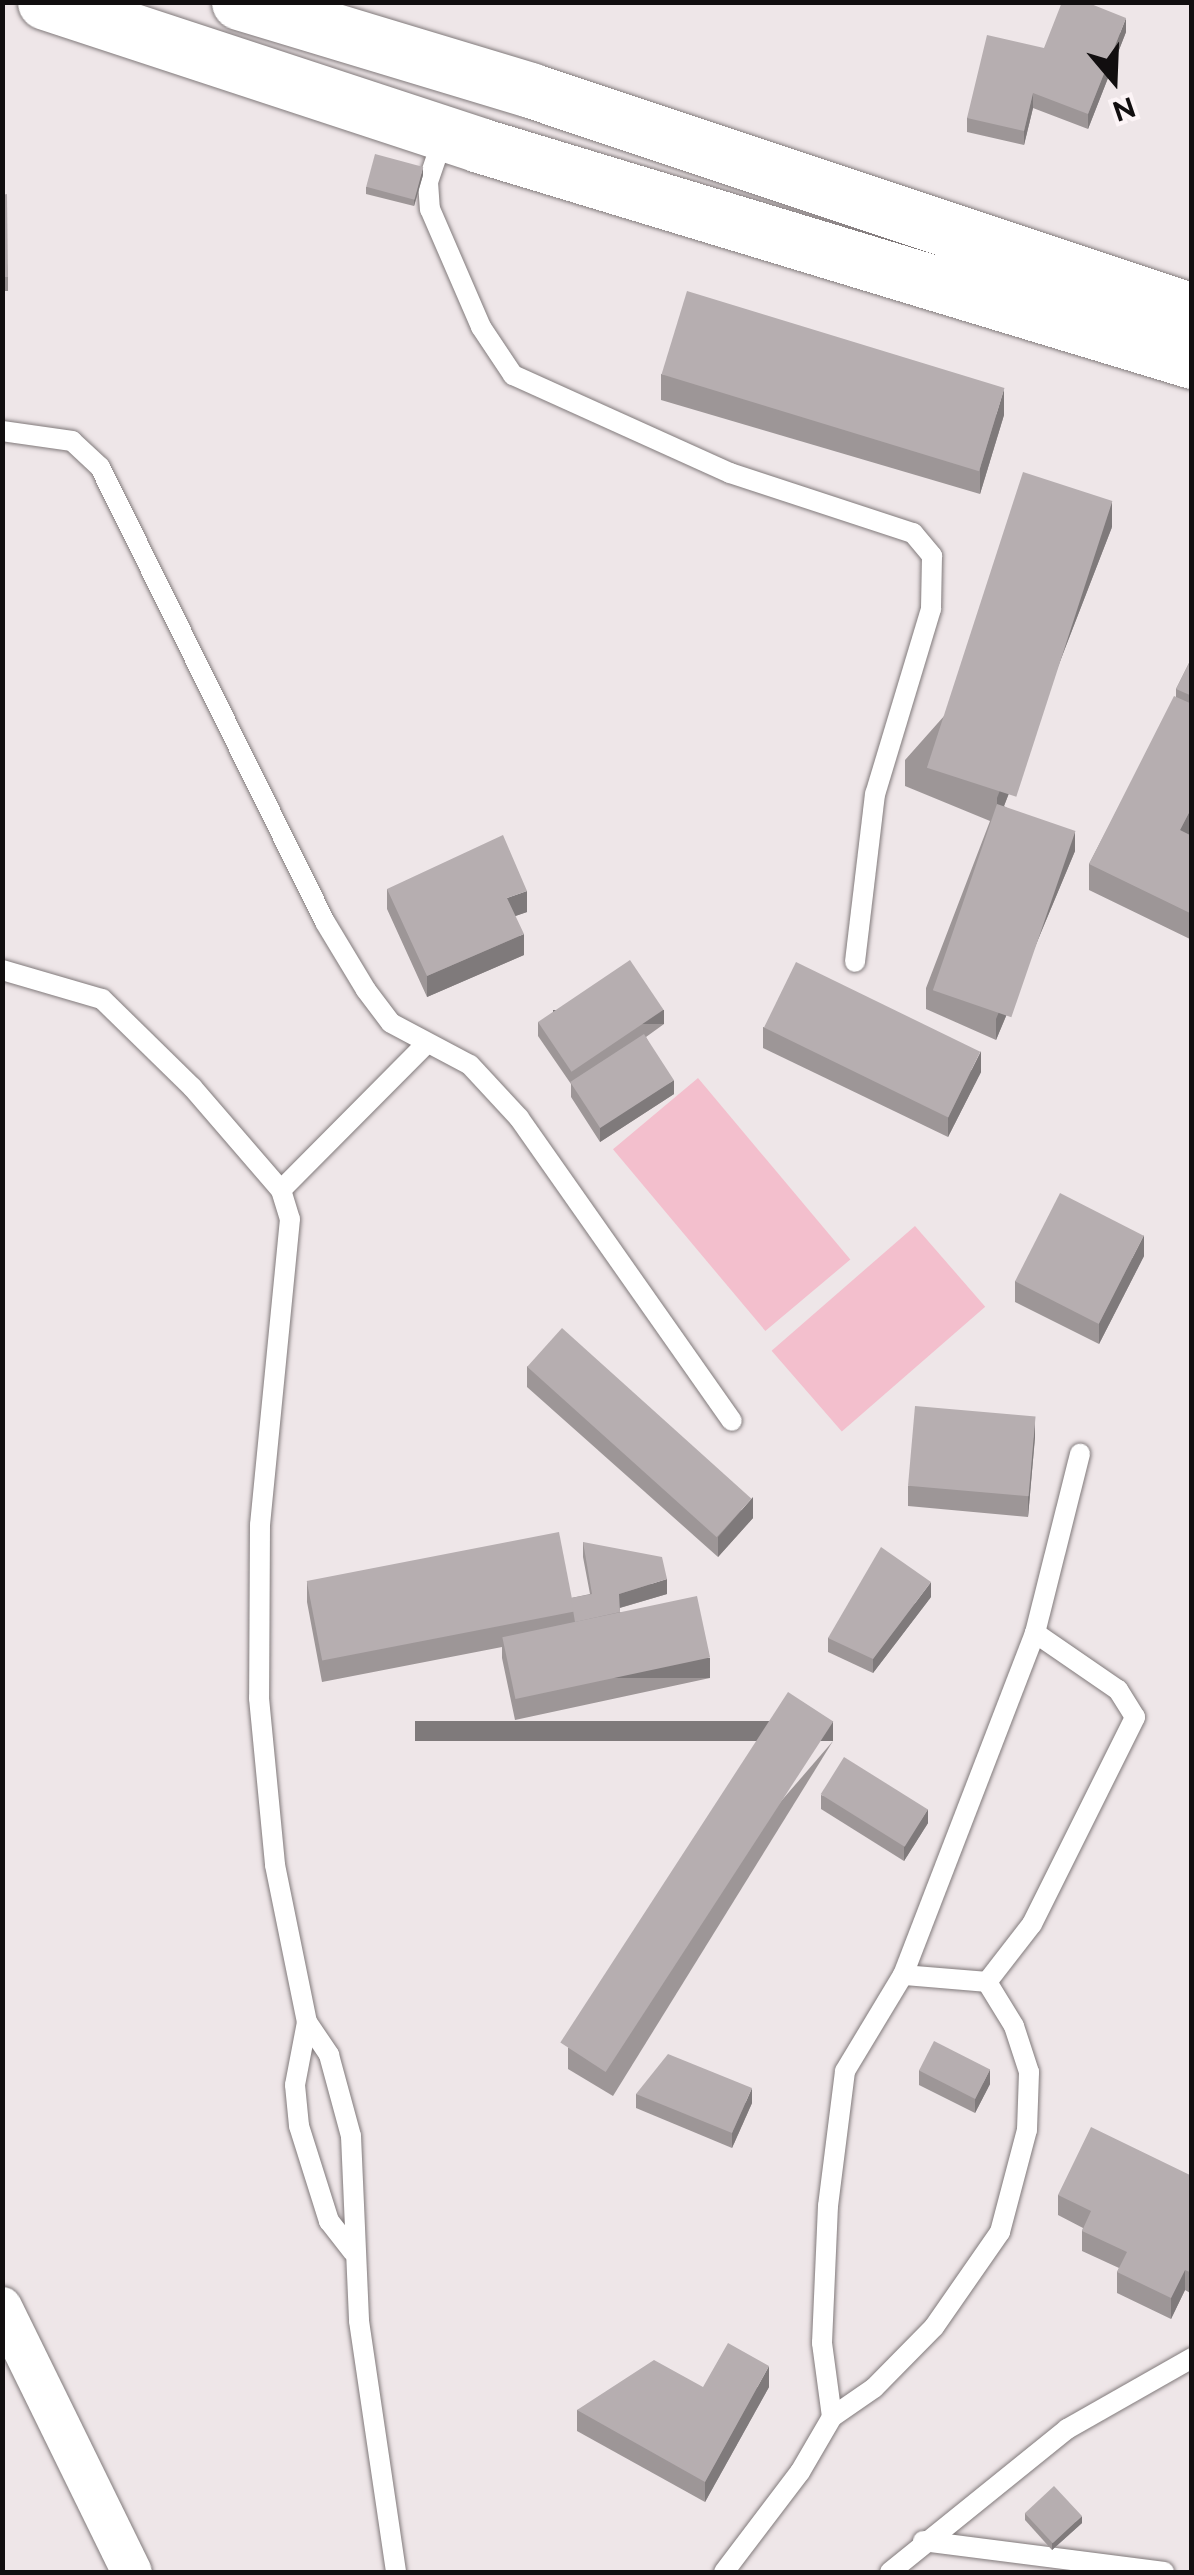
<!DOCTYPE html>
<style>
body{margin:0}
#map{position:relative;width:1194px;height:2575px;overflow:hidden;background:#eee6e8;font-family:Raleway,sans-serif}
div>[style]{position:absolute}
.green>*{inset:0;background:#f3bfcd;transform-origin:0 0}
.roads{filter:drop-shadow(0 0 2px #817a7b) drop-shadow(0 0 2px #817a7b)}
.lane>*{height:20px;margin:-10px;padding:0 10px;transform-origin:10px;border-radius:10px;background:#fff}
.street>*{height:40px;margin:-20px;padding:0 20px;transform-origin:20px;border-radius:20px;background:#fff}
.secondary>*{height:55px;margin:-27.5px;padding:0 27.5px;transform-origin:27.5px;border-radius:27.5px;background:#fff}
.wall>*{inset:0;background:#9d9697}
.shaded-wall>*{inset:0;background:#7f7a7b;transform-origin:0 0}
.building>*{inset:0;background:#b6aeb0;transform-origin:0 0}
span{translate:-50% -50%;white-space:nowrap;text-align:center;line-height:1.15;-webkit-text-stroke:8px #fcf4f6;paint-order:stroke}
.frame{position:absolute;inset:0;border:5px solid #110e0f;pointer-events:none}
.north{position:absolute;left:1064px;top:30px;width:100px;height:100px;-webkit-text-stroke:8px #fcf4f6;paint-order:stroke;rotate:161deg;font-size:28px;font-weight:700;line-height:40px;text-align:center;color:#110e0f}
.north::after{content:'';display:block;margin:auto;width:35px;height:45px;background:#110e0f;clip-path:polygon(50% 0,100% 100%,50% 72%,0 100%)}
</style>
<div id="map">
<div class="green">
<i style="left:698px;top:1078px;width:237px;height:111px;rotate:50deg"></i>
<i style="left:915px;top:1226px;width:107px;height:190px;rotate:49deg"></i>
</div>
<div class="roads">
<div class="lane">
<i style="left:444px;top:135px;width:50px;rotate:108.8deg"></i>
<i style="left:428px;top:182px;width:27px;rotate:86deg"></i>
<i style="left:430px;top:209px;width:129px;rotate:66.6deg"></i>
<i style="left:481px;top:327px;width:58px;rotate:56.3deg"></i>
<i style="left:513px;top:375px;width:238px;rotate:24.3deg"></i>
<i style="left:730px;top:473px;width:193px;rotate:18.2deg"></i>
<i style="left:913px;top:533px;width:30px;rotate:50deg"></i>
<i style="left:932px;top:556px;width:53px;rotate:91.1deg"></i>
<i style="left:931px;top:609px;width:193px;rotate:106.8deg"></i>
<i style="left:875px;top:794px;width:169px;rotate:96.8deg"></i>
<i style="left:2px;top:431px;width:71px;rotate:8.1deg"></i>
<i style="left:72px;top:441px;width:38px;rotate:43deg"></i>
<i style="left:100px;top:467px;width:508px;rotate:63.69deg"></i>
<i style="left:325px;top:922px;width:79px;rotate:58.9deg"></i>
<i style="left:366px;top:990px;width:41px;rotate:52.9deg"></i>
<i style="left:391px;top:1023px;width:89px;rotate:28deg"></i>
<i style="left:470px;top:1065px;width:72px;rotate:47.2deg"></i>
<i style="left:519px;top:1118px;width:370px;rotate:54.9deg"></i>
<i style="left:2px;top:970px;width:104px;rotate:16.2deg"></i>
<i style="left:102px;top:999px;width:126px;rotate:44.4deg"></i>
<i style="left:192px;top:1087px;width:136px;rotate:49.2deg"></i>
<i style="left:281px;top:1190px;width:30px;rotate:73deg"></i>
<i style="left:290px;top:1219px;width:307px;rotate:95.6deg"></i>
<i style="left:260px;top:1525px;width:173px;rotate:90.3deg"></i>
<i style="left:259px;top:1698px;width:168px;rotate:84.5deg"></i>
<i style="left:275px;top:1865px;width:160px;rotate:78.5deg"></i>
<i style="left:307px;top:2022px;width:40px;rotate:56deg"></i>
<i style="left:329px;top:2055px;width:84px;rotate:74.8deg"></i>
<i style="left:351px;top:2136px;width:185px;rotate:87.5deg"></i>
<i style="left:359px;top:2321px;width:254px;rotate:81.6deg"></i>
<i style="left:281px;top:1190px;width:207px;rotate:-45.2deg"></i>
<i style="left:987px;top:1982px;width:73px;rotate:-52.2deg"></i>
<i style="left:1032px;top:1924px;width:231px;rotate:-63.5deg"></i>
<i style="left:1135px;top:1717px;width:32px;rotate:-122deg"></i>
<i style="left:1118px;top:1690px;width:101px;rotate:-145.5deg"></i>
<i style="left:307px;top:2022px;width:64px;rotate:100.8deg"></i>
<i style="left:295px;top:2085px;width:41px;rotate:84.4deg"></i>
<i style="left:299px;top:2126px;width:100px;rotate:72.5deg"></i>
<i style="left:329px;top:2221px;width:39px;rotate:52deg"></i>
<i style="left:832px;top:2417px;width:75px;rotate:-97.7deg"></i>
<i style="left:822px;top:2343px;width:137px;rotate:-87.5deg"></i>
<i style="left:828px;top:2206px;width:136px;rotate:-82.8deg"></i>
<i style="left:845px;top:2071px;width:112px;rotate:-58.9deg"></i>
<i style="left:903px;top:1975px;width:367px;rotate:-68.9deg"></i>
<i style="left:1035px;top:1633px;width:185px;rotate:-75.9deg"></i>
<i style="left:923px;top:2541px;width:243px;rotate:7.3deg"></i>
<i style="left:724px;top:2572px;width:126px;rotate:-52.8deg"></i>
<i style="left:800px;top:2472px;width:64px;rotate:-59.8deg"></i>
<i style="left:832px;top:2417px;width:51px;rotate:-34.6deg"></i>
<i style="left:874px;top:2388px;width:86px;rotate:-45.5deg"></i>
<i style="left:934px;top:2327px;width:116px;rotate:-55.2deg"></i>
<i style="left:1000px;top:2232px;width:106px;rotate:-75.2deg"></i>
<i style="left:1027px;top:2130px;width:58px;rotate:-88deg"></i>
<i style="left:1029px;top:2072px;width:48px;rotate:-108.1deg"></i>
<i style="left:1014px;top:2026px;width:52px;rotate:-121.5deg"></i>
<i style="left:987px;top:1982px;width:84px;rotate:-175.2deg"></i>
<i style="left:890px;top:2572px;width:228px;rotate:-38.9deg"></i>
<i style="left:1067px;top:2429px;width:144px;rotate:-29.6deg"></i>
</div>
<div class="street">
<i style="left:2px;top:2307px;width:295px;rotate:63.9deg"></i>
</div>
<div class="secondary">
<i style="left:45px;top:2px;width:457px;rotate:18.2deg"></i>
<i style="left:479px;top:145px;width:745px;rotate:16.85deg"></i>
<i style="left:239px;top:2px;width:304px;rotate:16.8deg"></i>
<i style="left:530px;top:90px;width:698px;rotate:18.46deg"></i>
</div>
</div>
<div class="wall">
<i style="clip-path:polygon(1126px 32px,1088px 129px,1033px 108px,1024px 145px,967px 132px,967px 118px,1044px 48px)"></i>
<i style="clip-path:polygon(423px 175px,414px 206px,366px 194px,366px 187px)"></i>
<i style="clip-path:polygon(2px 195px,8px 277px,8px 291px,2px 291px)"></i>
<i style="clip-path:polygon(661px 374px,1004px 415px,980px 494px,661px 400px)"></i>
<i style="clip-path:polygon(1112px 527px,1004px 806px,1075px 851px,996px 1040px,926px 1009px,926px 988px,990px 821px,905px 786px,905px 760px)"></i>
<i style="clip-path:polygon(1192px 657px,1190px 835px,1192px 940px,1089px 890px,1089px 864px,1176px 697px,1176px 689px)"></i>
<i style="clip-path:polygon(387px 889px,527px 912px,515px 916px,524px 955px,427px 997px,387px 909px)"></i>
<i style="clip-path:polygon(538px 1022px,664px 1024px,646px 1037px,674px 1094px,600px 1142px,571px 1097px,571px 1084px,538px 1036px)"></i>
<i style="clip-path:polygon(763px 1027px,981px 1072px,948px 1137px,763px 1048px)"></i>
<i style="clip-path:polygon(1144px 1256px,1099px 1344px,1015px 1302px,1015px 1281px)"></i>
<i style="clip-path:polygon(527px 1366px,753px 1518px,718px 1557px,527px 1387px)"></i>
<i style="clip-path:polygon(1035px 1437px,1028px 1517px,908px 1506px,908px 1486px)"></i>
<i style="clip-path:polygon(583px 1542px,667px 1594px,620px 1608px,620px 1612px,710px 1678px,515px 1720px,502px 1658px,502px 1647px,322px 1682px,307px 1602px,307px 1581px,571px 1598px,590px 1594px,583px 1557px)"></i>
<i style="clip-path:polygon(931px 1597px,873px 1673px,828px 1652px,828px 1638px)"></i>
<i style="clip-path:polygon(833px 1741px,613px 2096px,568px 2069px,568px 2048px)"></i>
<i style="clip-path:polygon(821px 1795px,928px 1823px,904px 1861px,821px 1809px)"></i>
<i style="clip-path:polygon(1192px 2038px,1192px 2058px,1189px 2057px,1189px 2043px)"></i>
<i style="clip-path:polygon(919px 2070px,990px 2084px,975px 2113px,919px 2085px)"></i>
<i style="clip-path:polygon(636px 2094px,752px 2103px,732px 2148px,636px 2108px)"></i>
<i style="clip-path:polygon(1192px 2176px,1192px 2294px,1185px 2290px,1171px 2319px,1117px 2293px,1117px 2272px,1119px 2268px,1082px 2251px,1082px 2231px,1083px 2228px,1058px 2215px,1058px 2195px)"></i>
<i style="clip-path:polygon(703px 2387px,769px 2387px,705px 2502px,577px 2431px,577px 2410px)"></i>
<i style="clip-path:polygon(1025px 2513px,1082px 2523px,1052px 2550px,1025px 2520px)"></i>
</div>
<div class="shaded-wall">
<i style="clip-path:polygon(1126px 18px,1126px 32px,1088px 129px,1088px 114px)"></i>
<i style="clip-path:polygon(1033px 93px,1033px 108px,1024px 145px,1024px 131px)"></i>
<i style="clip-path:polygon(423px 167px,423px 175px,414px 206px,414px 199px)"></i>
<i style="clip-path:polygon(1004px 389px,1004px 415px,980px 494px,980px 468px)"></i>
<i style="clip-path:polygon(1112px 501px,1112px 527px,997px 824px,997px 798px)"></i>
<i style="clip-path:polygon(1192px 807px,1192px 833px,1180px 856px,1180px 830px)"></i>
<i style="clip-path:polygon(1075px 831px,1075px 851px,996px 1040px,996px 1019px)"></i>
<i style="clip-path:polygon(527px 891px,527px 912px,507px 919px,507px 898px)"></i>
<i style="clip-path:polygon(524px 934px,524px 955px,427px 997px,427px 976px)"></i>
<i style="left:664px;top:1010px;width:14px;height:111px;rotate:90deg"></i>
<i style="clip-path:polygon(981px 1051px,981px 1072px,948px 1137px,948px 1117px)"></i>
<i style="clip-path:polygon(674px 1080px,674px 1094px,600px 1142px,600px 1127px)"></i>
<i style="clip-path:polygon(1144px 1235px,1144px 1256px,1099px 1344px,1099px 1323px)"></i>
<i style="clip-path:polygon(1035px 1417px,1035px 1437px,1028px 1517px,1028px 1497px)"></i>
<i style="clip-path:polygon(753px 1497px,753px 1518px,718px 1557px,718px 1537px)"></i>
<i style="clip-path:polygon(667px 1579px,667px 1594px,619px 1608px,619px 1594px)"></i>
<i style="clip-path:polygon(931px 1582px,931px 1597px,873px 1673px,873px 1659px)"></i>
<i style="left:710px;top:1658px;width:20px;height:199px;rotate:90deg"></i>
<i style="left:833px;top:1721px;width:20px;height:418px;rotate:90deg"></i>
<i style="clip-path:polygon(928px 1809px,928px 1823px,904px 1861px,904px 1846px)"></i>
<i style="clip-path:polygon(990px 2069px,990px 2084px,975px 2113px,975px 2099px)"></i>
<i style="clip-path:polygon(752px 2088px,752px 2103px,732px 2148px,732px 2133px)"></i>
<i style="clip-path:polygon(1185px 2270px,1185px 2290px,1171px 2319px,1171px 2298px)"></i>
<i style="clip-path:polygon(769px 2366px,769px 2387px,705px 2502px,705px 2482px)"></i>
<i style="clip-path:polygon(1082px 2516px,1082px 2523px,1052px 2550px,1052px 2543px)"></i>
</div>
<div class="building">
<i style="clip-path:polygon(1062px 2px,1086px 2px,1126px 18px,1088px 114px,1033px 93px,1024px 131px,967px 118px,987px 35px,1044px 48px)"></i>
<i style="left:375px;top:154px;width:50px;height:34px;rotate:15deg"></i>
<i style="clip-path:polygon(7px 194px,8px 277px,2px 277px,2px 195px)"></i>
<i style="left:687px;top:291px;width:332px;height:87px;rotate:17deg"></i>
<i style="left:1023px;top:472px;width:94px;height:311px;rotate:18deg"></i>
<i style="clip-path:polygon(1192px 657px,1192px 696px,1176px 689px)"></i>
<i style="clip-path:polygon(1174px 696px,1192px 704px,1192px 807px,1180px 830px,1192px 836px,1192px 914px,1089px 864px)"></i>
<i style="left:997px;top:804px;width:83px;height:197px;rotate:19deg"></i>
<i style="clip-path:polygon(503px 835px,527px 891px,507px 898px,524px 934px,427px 976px,387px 889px)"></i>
<i style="left:630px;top:960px;width:60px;height:111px;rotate:56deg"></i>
<i style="left:796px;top:962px;width:205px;height:73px;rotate:26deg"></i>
<i style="left:644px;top:1034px;width:55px;height:88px;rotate:57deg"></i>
<i style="left:1060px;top:1193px;width:94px;height:99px;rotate:27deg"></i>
<i style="left:562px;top:1328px;width:255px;height:52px;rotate:42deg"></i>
<i style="left:915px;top:1406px;width:121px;height:80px;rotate:5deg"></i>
<i style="left:559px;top:1532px;width:81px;height:257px;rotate:79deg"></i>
<i style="clip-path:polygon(583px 1542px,662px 1557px,667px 1579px,619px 1594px,620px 1612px,575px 1622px,571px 1598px,592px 1594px)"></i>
<i style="clip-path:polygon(881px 1547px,931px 1582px,873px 1659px,828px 1638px)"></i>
<i style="left:697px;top:1596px;width:63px;height:199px;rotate:78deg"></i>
<i style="left:788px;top:1692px;width:54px;height:418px;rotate:33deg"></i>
<i style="left:844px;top:1757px;width:99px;height:44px;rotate:32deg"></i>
<i style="left:934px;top:2041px;width:63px;height:33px;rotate:27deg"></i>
<i style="clip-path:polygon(668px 2054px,752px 2088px,732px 2133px,636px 2094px)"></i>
<i style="clip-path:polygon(1091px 2127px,1192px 2176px,1192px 2273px,1185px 2270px,1171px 2298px,1117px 2272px,1127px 2252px,1082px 2231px,1091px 2211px,1058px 2195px)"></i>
<i style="clip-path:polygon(728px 2343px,769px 2366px,705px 2482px,577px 2410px,654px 2360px,703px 2387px)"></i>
<i style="left:1054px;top:2486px;width:41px;height:40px;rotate:47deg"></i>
</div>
<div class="frame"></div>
<div class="north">N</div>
</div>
